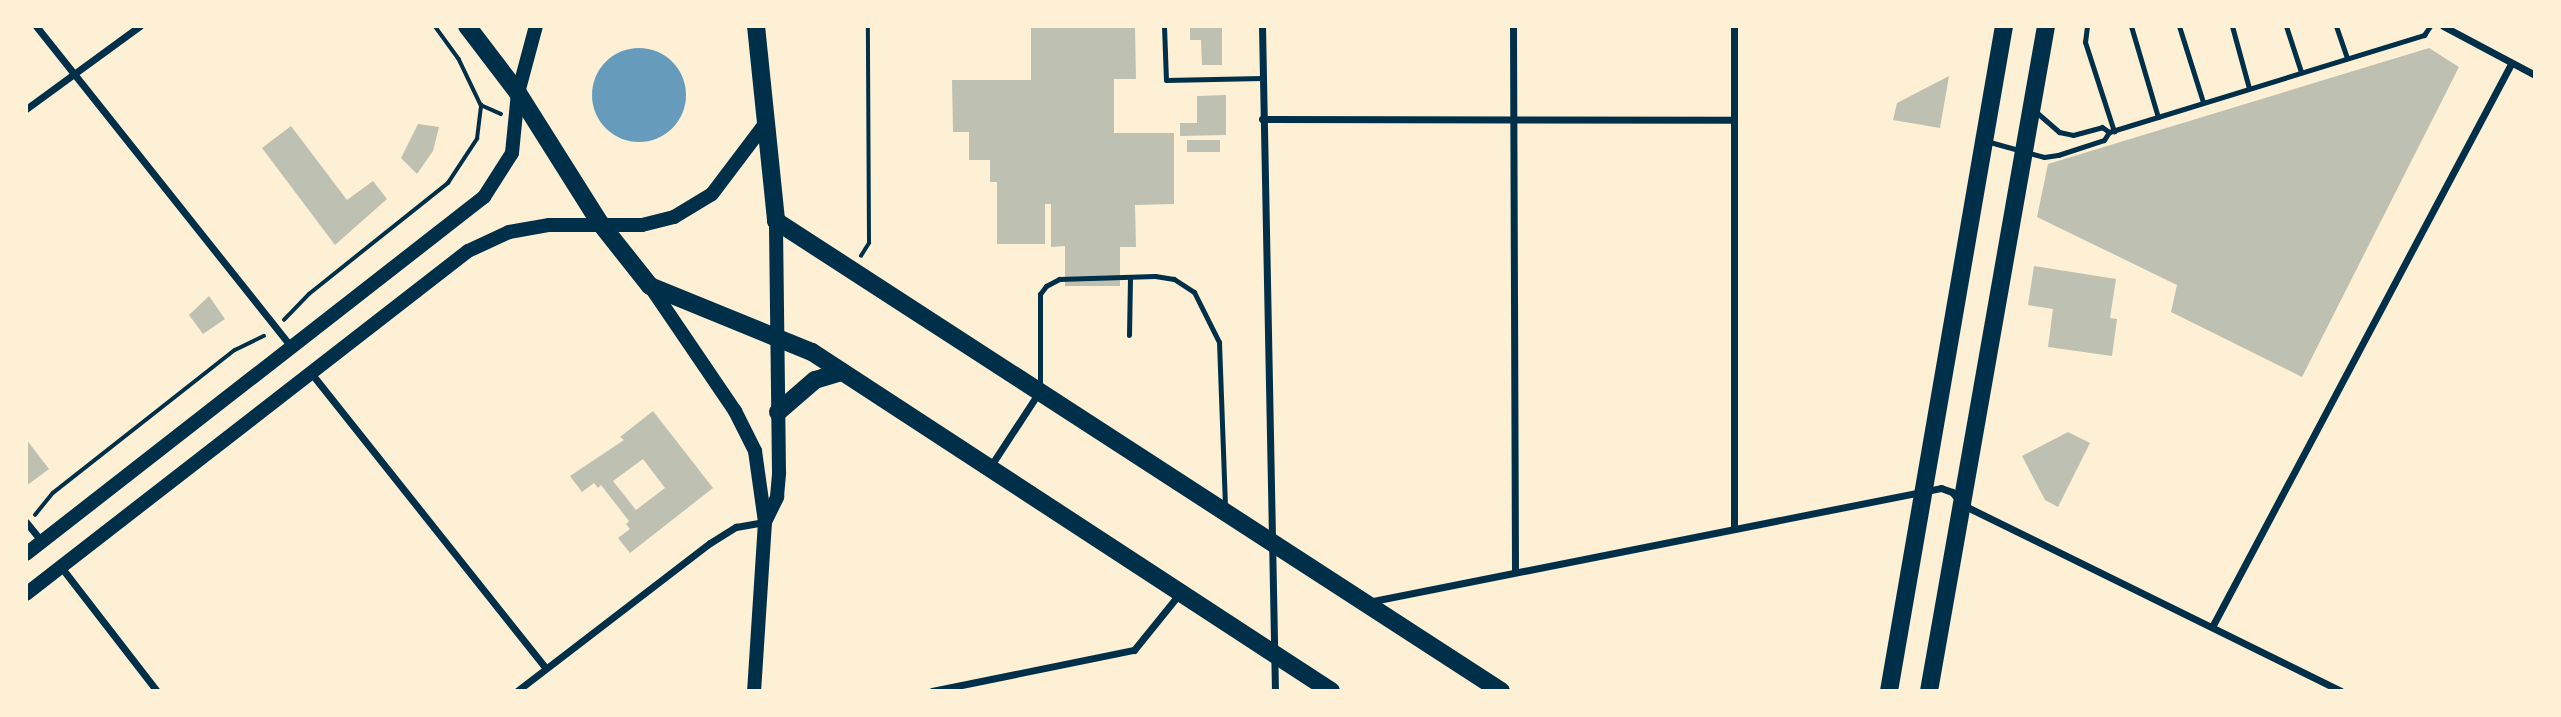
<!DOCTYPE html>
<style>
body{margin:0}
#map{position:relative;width:2561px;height:717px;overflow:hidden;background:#fdf0d5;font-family:"Alegreya Sans",sans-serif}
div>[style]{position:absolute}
.water>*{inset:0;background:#669bbc}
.round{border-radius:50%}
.building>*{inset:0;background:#bec0b2;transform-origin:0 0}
.path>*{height:3.5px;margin:-1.75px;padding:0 1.75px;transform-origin:1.75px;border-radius:1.75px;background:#003049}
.service>*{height:5px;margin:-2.5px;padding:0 2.5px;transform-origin:2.5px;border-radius:2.5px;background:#003049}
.minor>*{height:7px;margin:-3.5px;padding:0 3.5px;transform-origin:3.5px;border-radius:3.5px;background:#003049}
.secondary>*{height:14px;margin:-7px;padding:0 7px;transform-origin:7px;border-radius:7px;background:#003049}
.primary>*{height:18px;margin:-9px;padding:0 9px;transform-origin:9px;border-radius:9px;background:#003049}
span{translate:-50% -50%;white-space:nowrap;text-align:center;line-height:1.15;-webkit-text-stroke:7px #fdf0d5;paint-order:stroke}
.frame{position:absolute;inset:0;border:28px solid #fdf0d5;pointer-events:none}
</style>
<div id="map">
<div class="water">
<i class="round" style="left:592px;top:48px;width:94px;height:94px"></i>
</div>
<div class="building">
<i style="clip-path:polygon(1031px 26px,1135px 26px,1136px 79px,1114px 79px,1114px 133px,1174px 133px,1174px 204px,1135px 205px,1136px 247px,1120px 247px,1120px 286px,1065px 286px,1065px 246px,1051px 247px,1051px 204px,1045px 204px,1045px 244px,997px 244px,997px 182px,990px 182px,990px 160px,969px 160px,969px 132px,953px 132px,952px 80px,1031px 80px)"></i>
<i style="clip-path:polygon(1190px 26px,1222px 26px,1222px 65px,1202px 65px,1201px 40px,1190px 40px)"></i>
<i style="clip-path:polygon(2429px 48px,2459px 67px,2302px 377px,2171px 312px,2177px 285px,2037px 217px,2048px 164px)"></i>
<i style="clip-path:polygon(1949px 76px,1940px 128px,1893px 120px,1897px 103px)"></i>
<i style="clip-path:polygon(1226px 95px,1226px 135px,1180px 136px,1180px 123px,1197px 123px,1197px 96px)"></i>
<i style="clip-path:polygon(418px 124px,439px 127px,433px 151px,417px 174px,401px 158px)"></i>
<i style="clip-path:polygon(291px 126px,347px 200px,373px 181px,387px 199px,335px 245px,262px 148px)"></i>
<i style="left:1187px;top:140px;width:33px;height:12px"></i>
<i style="clip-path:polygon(2034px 266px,2116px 279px,2110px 318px,2117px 319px,2112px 356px,2048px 347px,2053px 309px,2028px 305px)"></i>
<i style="clip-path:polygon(209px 296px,225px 319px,203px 334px,189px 315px)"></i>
<i style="clip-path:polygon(evenodd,653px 411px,713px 488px,630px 553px,618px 538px,630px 529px,626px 524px,629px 521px,601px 485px,598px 488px,594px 483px,582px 492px,570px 476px,624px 440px,620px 437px,653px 411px,643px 459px,665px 488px,636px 510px,613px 481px,643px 459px)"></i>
<i style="clip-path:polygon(2068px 432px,2090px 443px,2058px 507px,2045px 500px,2022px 456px)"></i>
<i style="clip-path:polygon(26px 439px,49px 469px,26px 486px)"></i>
</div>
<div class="path">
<i style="left:435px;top:26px;width:41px;rotate:54deg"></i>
<i style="left:459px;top:59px;width:51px;rotate:64.4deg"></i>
<i style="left:481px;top:105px;width:22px;rotate:24deg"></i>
<i style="left:861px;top:256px;width:15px;rotate:-58deg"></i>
<i style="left:869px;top:243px;width:217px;rotate:-90.3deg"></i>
<i style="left:284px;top:320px;width:36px;rotate:-46deg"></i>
<i style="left:309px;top:294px;width:178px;rotate:-38.6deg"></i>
<i style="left:448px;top:183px;width:53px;rotate:-56.6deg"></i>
<i style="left:477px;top:139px;width:34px;rotate:-83deg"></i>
<i style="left:35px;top:515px;width:28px;rotate:-51deg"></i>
<i style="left:53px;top:493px;width:231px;rotate:-38.2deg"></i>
<i style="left:235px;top:350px;width:32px;rotate:-26deg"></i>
</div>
<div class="service">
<i style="left:1164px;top:26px;width:54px;rotate:87.9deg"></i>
<i style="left:1166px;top:80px;width:96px;rotate:-1.2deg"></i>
<i style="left:2087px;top:26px;width:16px;rotate:97deg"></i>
<i style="left:2085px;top:42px;width:94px;rotate:72deg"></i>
<i style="left:2131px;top:26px;width:95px;rotate:73.5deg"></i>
<i style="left:2179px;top:26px;width:80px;rotate:72.5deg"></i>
<i style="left:2232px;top:26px;width:64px;rotate:74.7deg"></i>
<i style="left:2286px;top:26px;width:48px;rotate:71.9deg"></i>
<i style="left:2336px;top:26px;width:34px;rotate:71deg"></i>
<i style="left:2035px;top:111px;width:32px;rotate:41deg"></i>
<i style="left:2059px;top:132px;width:14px;rotate:12deg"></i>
<i style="left:2073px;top:135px;width:30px;rotate:-15deg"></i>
<i style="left:2102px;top:127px;width:9px;rotate:36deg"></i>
<i style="left:1986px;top:141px;width:60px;rotate:15.4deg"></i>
<i style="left:2044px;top:157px;width:14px;rotate:-8deg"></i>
<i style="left:2058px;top:155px;width:48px;rotate:-18.1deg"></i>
<i style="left:2104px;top:140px;width:9px;rotate:-58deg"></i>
<i style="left:2109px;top:132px;width:330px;rotate:-17.1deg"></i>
<i style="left:2424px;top:35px;width:11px;rotate:-56deg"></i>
<i style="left:1129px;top:335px;width:58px;rotate:-89deg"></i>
<i style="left:1040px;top:387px;width:93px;rotate:-90deg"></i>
<i style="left:1040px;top:294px;width:10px;rotate:-53deg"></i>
<i style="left:1046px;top:286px;width:15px;rotate:-28deg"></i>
<i style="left:1059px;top:279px;width:96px;rotate:-1.8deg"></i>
<i style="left:1155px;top:276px;width:19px;rotate:9deg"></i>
<i style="left:1174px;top:279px;width:24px;rotate:33deg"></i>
<i style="left:1194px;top:292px;width:56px;rotate:63.4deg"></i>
<i style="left:1219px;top:342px;width:164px;rotate:87.9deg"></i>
</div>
<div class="minor">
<i style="left:36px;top:26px;width:410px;rotate:51.5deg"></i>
<i style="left:1262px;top:26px;width:665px;rotate:88.88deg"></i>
<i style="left:1513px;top:26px;width:546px;rotate:89.79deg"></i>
<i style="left:2443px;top:26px;width:104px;rotate:28deg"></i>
<i style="left:26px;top:109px;width:141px;rotate:-36.1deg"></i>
<i style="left:1262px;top:119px;width:472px;rotate:0.1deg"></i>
<i style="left:311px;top:373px;width:377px;rotate:51.5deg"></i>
<i style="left:990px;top:467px;width:90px;rotate:-56.8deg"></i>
<i style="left:26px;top:522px;width:26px;rotate:51deg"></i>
<i style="left:1734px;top:529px;width:503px;rotate:-90deg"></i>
<i style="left:61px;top:567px;width:157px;rotate:52.3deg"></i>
<i style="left:1368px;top:602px;width:584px;rotate:-11.25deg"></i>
<i style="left:1941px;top:488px;width:12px;rotate:20deg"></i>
<i style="left:1952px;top:492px;width:17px;rotate:50deg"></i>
<i style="left:1963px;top:505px;width:421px;rotate:26.2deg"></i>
<i style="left:2212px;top:627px;width:637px;rotate:-62.03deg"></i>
<i style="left:517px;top:691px;width:243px;rotate:-37.5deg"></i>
<i style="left:710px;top:543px;width:31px;rotate:-32deg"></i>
<i style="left:736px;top:527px;width:29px;rotate:-10deg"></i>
<i style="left:932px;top:691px;width:206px;rotate:-11.5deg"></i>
<i style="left:1134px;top:650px;width:73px;rotate:-51.1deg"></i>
</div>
<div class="secondary">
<i style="left:650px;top:286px;width:151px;rotate:55.8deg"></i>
<i style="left:735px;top:411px;width:45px;rotate:63.4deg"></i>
<i style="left:755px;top:451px;width:72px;rotate:82deg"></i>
<i style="left:765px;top:522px;width:169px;rotate:93.7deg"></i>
<i style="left:765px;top:522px;width:28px;rotate:-64deg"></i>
<i style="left:777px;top:497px;width:25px;rotate:-85deg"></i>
<i style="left:779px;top:472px;width:251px;rotate:-90.7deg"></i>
<i style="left:26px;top:554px;width:581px;rotate:-37.94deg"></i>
<i style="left:484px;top:197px;width:52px;rotate:-57.5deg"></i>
<i style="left:512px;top:153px;width:60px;rotate:-84.3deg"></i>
<i style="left:518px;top:93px;width:69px;rotate:-75deg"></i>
<i style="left:26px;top:594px;width:559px;rotate:-37.81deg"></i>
<i style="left:468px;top:251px;width:45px;rotate:-24.9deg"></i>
<i style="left:509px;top:232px;width:41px;rotate:-9.9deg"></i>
<i style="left:549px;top:225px;width:93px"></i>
<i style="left:642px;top:225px;width:33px;rotate:-14deg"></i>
<i style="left:674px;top:217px;width:44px;rotate:-31.2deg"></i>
<i style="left:712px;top:194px;width:88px;rotate:-52.9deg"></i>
</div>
<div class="primary">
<i style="left:467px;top:26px;width:84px;rotate:52.7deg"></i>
<i style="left:518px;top:93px;width:154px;rotate:57.8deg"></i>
<i style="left:600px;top:223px;width:80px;rotate:51.6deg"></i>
<i style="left:650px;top:286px;width:175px;rotate:22.2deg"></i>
<i style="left:812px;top:352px;width:620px;rotate:33.15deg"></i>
<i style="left:756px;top:26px;width:196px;rotate:84.1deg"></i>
<i style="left:776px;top:221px;width:864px;rotate:32.95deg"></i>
<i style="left:778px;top:412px;width:49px;rotate:-40.9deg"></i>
<i style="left:815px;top:380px;width:28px;rotate:-17deg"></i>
<i style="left:1889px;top:691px;width:675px;rotate:-80.19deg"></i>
<i style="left:1929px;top:691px;width:675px;rotate:-80.02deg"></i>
</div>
<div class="frame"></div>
</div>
